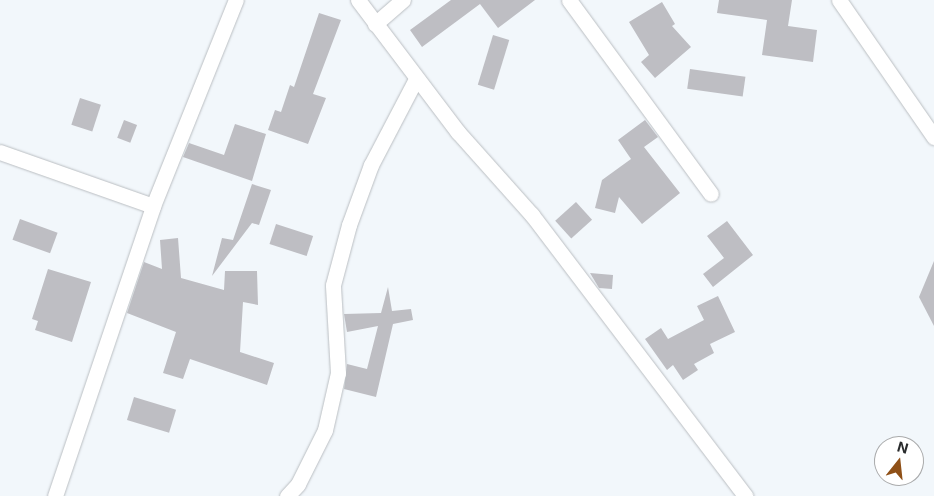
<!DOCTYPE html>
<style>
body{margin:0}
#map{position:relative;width:934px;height:496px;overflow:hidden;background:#f2f7fb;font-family:Inter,sans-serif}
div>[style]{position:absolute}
.building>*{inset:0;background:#bebec3;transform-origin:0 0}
.roads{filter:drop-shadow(0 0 1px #babec2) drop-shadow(0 0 1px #babec2)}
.street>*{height:15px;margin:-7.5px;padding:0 7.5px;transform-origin:7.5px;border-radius:7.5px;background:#fff}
span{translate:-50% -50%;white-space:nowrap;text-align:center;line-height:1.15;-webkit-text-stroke:4px #fff;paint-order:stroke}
.north{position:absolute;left:874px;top:436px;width:50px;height:50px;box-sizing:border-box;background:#fff;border:1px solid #a9aaab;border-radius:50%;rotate:16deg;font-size:14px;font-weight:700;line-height:20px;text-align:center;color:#292b2c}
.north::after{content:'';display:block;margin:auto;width:18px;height:22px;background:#8f5017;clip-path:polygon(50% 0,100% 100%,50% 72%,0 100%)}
</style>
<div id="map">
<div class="building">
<i style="clip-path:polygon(451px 0,535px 0,498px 28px,480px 4px,422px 47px,410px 30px)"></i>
<i style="clip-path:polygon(719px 0,792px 0,788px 26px,817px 30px,813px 62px,762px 55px,767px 20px,717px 13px)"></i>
<i style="clip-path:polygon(662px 2px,675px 24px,672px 26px,691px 47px,655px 78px,641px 62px,649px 55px,629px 22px)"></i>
<i style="clip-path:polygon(319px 13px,341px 20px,313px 94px,326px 98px,308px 144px,268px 130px,275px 110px,281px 112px,290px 85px,294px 87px)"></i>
<i style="left:493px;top:35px;width:17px;height:52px;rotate:17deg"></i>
<i style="left:690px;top:69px;width:56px;height:20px;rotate:8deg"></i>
<i style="left:80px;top:98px;width:22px;height:28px;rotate:18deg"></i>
<i style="left:124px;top:120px;width:14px;height:19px;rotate:21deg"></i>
<i style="clip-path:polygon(645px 120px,658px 137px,644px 147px,680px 193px,642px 224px,619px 197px,615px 213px,595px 208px,602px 180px,631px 159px,618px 140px)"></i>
<i style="clip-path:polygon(235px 124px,266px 134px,252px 181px,183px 157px,189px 143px,224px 155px)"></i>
<i style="clip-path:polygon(252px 184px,271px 190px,259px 225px,252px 223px,212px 276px,222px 238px,233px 240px)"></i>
<i style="left:576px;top:202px;width:24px;height:28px;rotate:48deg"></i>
<i style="left:20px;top:219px;width:40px;height:22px;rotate:20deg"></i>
<i style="clip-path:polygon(727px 221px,753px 255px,713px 287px,703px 274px,724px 258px,707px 236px)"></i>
<i style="left:276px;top:224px;width:39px;height:21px;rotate:18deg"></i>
<i style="clip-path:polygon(178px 238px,181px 278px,224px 290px,225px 271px,257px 271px,258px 305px,243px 302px,240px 352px,274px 363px,267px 385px,190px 359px,183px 379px,163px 373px,176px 332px,127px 313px,144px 262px,162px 269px,160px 240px)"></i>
<i style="clip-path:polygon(934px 261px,934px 326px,919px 297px)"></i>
<i style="clip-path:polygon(48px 269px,91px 282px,72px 342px,35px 330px,38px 321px,32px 319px)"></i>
<i style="clip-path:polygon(590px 273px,613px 275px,612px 289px,599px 288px)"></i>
<i style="clip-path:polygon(388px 287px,392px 311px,411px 309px,413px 320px,393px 324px,376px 397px,344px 389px,347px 364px,367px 369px,378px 326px,347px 332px,344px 314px,381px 313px)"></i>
<i style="clip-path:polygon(718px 296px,735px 332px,710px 344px,714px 353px,694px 364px,698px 370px,683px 380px,673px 365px,667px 370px,645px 339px,661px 328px,668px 339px,704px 320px,697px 306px)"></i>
<i style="left:134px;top:397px;width:44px;height:24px;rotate:17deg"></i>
</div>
<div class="roads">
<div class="street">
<i style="left:358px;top:0;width:166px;rotate:52.9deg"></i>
<i style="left:458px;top:132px;width:111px;rotate:48.3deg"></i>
<i style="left:532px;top:215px;width:353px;rotate:52.8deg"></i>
<i style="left:569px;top:0;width:240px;rotate:53.8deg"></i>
<i style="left:839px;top:0;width:167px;rotate:55.3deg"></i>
<i style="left:375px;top:24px;width:37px;rotate:-41deg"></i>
<i style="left:0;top:152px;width:162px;rotate:19.4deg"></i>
<i style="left:55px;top:496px;width:306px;rotate:-71.3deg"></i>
<i style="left:153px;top:206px;width:222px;rotate:-68.1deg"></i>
<i style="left:287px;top:496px;width:16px;rotate:-47deg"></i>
<i style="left:298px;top:484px;width:60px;rotate:-63.4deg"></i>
<i style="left:325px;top:430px;width:58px;rotate:-77.2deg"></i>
<i style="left:338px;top:373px;width:88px;rotate:-93.3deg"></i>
<i style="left:333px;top:285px;width:62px;rotate:-75.1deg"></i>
<i style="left:349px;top:225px;width:64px;rotate:-69.9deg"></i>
<i style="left:371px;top:165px;width:97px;rotate:-62.4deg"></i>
</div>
</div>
<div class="north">N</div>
</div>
